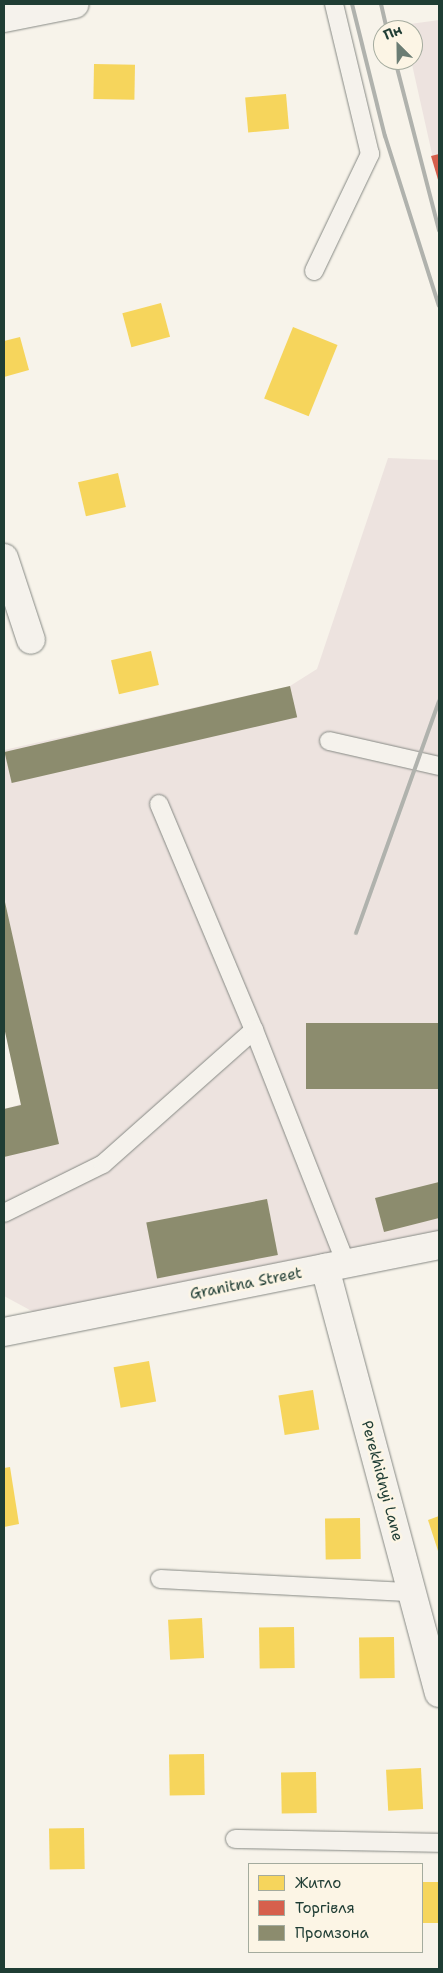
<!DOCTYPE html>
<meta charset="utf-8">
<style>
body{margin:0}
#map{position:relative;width:443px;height:1973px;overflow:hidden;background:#f7f3ea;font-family:"Shantell Sans",sans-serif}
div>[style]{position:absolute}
.built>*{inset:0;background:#ede3df}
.homes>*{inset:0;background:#f6d55c;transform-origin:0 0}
.shops>*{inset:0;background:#d6604d}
.industry>*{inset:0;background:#8c8c6e;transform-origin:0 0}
.roads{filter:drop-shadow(0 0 1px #868984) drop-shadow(0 0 1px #868984)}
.lane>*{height:18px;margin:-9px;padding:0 9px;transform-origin:9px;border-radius:9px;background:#f5f2ec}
.street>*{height:28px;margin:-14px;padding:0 14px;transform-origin:14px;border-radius:14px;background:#f5f2ec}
.rail>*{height:4px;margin:-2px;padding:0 2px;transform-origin:2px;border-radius:2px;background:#b0b2ad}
span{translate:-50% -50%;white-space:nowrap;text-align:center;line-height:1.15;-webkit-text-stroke:5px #fcf5e5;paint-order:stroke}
.street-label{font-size:15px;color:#1f3d34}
.frame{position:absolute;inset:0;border:5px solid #1f3d34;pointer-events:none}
.legend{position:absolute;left:248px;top:1863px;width:175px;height:90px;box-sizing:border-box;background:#fcf5e5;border:1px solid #a4ab9e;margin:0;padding:6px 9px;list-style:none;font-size:15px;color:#1f3d34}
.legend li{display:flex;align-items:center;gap:10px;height:25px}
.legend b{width:25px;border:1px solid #a4ab9e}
.north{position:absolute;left:373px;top:20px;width:50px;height:50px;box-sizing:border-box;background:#fcf5e5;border:1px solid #a4ab9e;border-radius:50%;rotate:337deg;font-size:14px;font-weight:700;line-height:20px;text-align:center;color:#1f3d34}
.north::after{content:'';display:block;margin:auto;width:18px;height:22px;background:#6b7d74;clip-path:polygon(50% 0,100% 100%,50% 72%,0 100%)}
</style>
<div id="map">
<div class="built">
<i style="clip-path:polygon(439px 20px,439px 185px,411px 60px,413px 30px,404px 30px,403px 25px)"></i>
<i style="clip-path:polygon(388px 458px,439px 460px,439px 1245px,52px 1322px,4px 1296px,4px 1109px,21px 1104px,4px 1027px,4px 750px,290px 686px,317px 669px)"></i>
</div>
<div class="homes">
<i style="left:94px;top:64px;width:41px;height:35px;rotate:1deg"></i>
<i style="left:286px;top:94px;width:35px;height:41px;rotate:85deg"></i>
<i style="left:161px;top:303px;width:35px;height:40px;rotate:75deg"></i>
<i style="left:293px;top:327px;width:48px;height:77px;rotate:22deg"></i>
<i style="clip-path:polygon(20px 337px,29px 370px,4px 377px,4px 341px)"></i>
<i style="left:118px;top:473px;width:35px;height:41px;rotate:77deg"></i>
<i style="left:151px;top:651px;width:35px;height:41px;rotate:77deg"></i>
<i style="left:149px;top:1361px;width:41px;height:36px;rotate:80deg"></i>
<i style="left:313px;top:1390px;width:40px;height:35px;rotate:81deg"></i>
<i style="clip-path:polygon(10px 1467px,19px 1524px,4px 1527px,4px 1468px)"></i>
<i style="clip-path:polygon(439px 1516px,439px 1554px,428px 1520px)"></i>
<i style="left:360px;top:1518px;width:41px;height:35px;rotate:89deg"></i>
<i style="left:202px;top:1618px;width:40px;height:34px;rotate:87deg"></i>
<i style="left:294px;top:1627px;width:41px;height:35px;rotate:89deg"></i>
<i style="left:394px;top:1637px;width:41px;height:35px;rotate:89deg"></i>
<i style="left:204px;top:1754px;width:41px;height:35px;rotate:89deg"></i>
<i style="left:421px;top:1768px;width:41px;height:35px;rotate:87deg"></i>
<i style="left:316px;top:1772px;width:41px;height:35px;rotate:89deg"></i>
<i style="left:84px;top:1828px;width:41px;height:35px;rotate:89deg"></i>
<i style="left:439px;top:1882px;width:41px;height:17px;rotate:90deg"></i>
</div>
<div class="shops">
<i style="clip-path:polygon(439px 154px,439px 183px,431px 156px)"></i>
</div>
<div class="industry">
<i style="left:290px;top:686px;width:32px;height:293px;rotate:77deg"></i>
<i style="clip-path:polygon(5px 902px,59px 1144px,4px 1157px,4px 1109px,21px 1105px,4px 1027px)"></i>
<i style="left:439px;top:1023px;width:66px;height:133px;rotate:90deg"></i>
<i style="clip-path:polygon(439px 1182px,439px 1218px,384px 1232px,375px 1198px)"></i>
<i style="left:267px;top:1199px;width:57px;height:123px;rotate:79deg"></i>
</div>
<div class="roads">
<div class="lane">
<i style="left:314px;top:271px;width:130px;rotate:-64.4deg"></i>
<i style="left:370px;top:154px;width:154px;rotate:-103.5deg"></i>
<i style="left:329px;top:741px;width:113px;rotate:12.8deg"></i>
<i style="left:159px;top:804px;width:245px;rotate:67.2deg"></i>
<i style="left:4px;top:1213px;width:110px;rotate:-26.3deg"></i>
<i style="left:103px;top:1164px;width:202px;rotate:-41.6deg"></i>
<i style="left:254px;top:1030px;width:251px;rotate:68.5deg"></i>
<i style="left:160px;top:1579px;width:252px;rotate:3deg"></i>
<i style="left:235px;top:1839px;width:204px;rotate:1.1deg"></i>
</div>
<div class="street">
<i style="left:4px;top:18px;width:72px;rotate:-11.2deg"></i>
<i style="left:4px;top:558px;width:86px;rotate:71.8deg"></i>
<i style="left:325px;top:1268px;width:440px;rotate:75deg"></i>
<i style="left:4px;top:1332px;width:444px;rotate:-11.3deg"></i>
</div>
</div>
<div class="rail">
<i style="left:352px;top:4px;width:136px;rotate:76deg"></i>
<i style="left:385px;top:136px;width:178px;rotate:72.4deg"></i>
<i style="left:381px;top:4px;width:27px;rotate:77deg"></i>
<i style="left:395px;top:60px;width:176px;rotate:75.5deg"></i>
<i style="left:356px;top:933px;width:246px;rotate:-70.3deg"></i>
</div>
<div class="street-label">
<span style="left:246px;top:1284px;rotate:-11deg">Granitna Street</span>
<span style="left:382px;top:1481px;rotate:75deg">Perekhidnyi Lane</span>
</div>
<div class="frame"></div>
<ul class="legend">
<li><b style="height:14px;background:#f6d55c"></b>Житло</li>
<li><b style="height:14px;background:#d6604d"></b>Торгівля</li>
<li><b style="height:14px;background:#8c8c6e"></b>Промзона</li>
</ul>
<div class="north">Пн</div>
</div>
